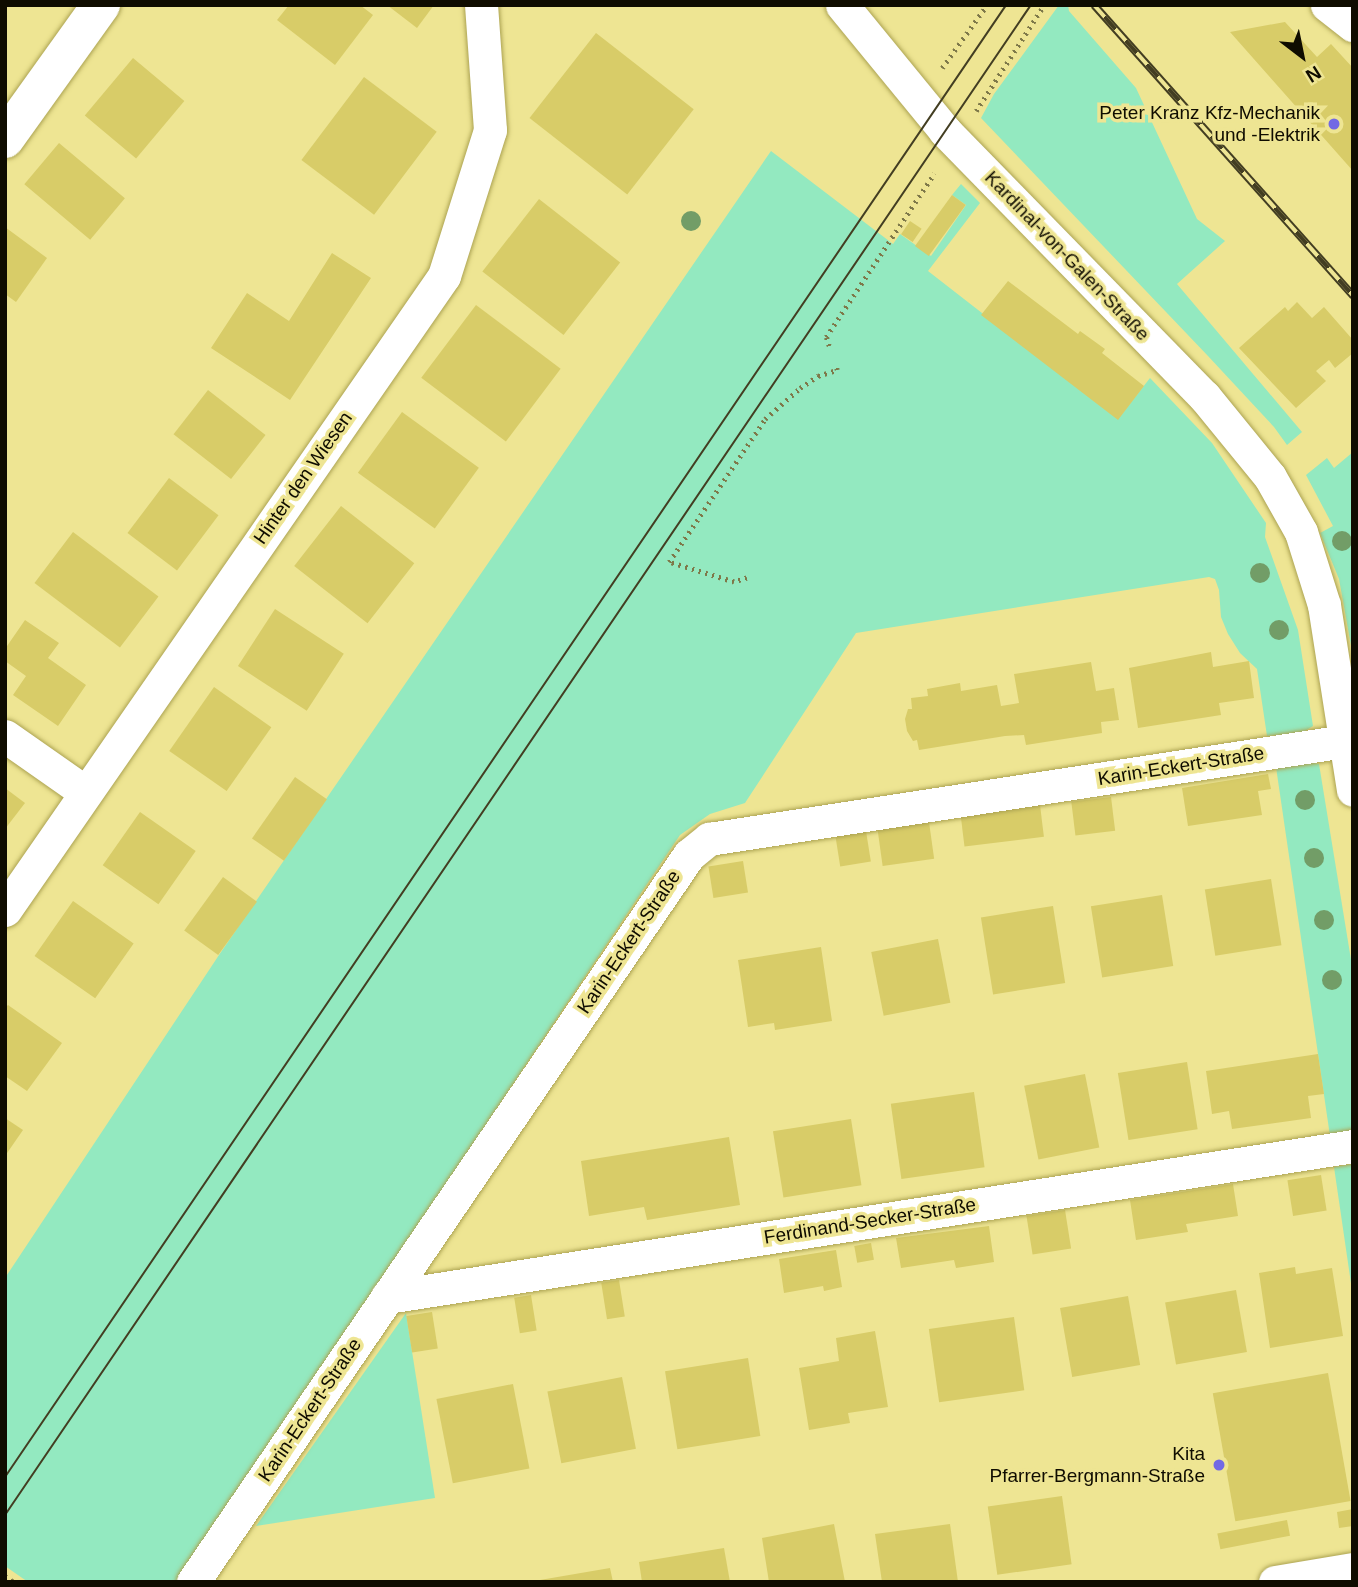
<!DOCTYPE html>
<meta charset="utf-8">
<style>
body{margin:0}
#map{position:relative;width:1358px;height:1587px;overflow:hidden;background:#eee593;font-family:Helvetica,sans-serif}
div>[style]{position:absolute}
.green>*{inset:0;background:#93e9c0}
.building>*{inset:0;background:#d8cc68;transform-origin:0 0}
.path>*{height:4.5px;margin-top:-2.25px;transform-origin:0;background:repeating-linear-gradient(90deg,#7e7849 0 2px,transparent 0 7px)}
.roads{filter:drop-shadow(0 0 2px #aca352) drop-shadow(0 0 2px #aca352)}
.minor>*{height:33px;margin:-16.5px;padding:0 16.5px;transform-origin:16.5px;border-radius:16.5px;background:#fff}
.tertiary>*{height:38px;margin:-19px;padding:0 19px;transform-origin:19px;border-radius:19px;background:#fff}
.tram>*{height:2px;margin:-1px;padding:0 1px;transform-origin:1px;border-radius:1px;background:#433e22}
.rail>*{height:8px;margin-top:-4px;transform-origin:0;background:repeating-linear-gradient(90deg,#eee593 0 16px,#433e22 0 32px);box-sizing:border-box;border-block:2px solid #433e22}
.trees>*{width:20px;height:20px;margin:-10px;border-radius:50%;background:#729d67}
.dots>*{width:19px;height:19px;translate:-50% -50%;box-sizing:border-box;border:4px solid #eee593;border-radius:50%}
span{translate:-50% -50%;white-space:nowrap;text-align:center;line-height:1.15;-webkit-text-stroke:7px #eee593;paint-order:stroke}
.poi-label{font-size:19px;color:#0f0c00}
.right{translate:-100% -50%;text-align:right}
.street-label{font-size:19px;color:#0f0c00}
.frame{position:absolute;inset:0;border:7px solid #0f0c00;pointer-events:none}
.north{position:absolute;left:1267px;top:21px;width:70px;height:70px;-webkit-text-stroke:5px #eee593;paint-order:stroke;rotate:148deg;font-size:19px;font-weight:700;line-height:28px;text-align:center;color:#0f0c00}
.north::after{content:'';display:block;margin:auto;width:24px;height:32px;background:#0f0c00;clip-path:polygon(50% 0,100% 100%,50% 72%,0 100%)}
</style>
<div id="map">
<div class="green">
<i style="clip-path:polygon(1059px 5px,1068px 5px,1069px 11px,1136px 88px,1197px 219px,1225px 241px,1177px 284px,1302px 432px,1287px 445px,1274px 427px,1208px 356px,981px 118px,994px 94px)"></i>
<i style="clip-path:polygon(771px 151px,893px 244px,900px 234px,931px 256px,966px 205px,952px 195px,961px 184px,980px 203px,928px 271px,1118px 419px,1150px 378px,1212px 443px,1266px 523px,1265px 537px,1298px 630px,1313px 726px,1302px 733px,1267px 736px,1257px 669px,1240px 653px,1228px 634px,1221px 617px,1219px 590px,1215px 579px,1209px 577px,856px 633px,745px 803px,710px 814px,680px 835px,179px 1582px,28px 1582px,5px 1566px,5px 1278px,219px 955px)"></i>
<i style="clip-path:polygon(1353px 452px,1353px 657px,1339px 579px,1320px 533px,1333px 526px,1306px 475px,1327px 458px,1334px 468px)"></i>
<i style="clip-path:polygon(1310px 762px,1319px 764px,1353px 972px,1353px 1133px,1330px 1136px,1276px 767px)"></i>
<i style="clip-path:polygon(1353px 1164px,1353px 1297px,1334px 1167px)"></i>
<i style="clip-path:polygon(406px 1313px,435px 1498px,256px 1526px)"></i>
</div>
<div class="building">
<i style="clip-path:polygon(289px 5px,360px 5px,373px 15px,335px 65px,277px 20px)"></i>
<i style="clip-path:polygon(387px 5px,434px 5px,417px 28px)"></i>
<i style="clip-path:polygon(1285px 22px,1317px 57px,1331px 44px,1353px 68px,1353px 171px,1230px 32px)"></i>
<i style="left:596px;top:33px;width:124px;height:108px;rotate:38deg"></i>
<i style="left:133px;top:58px;width:67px;height:75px;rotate:40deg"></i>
<i style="left:364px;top:77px;width:91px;height:104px;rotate:37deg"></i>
<i style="left:59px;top:143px;width:86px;height:54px;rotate:40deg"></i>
<i style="left:952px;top:195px;width:17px;height:63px;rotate:36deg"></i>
<i style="left:539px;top:199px;width:103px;height:92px;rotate:38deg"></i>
<i style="left:910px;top:221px;width:14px;height:16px;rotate:34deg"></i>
<i style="clip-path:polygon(5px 227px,47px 258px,16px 302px,5px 294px)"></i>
<i style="clip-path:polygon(332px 253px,371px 278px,290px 400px,211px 348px,247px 293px,289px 321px)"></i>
<i style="clip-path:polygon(1008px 281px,1078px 334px,1080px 331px,1105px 349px,1102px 353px,1144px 386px,1118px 420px,981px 315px)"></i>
<i style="clip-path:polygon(1297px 302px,1312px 318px,1324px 307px,1353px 340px,1353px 353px,1335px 368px,1329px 360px,1316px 371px,1326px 381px,1296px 408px,1239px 348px,1285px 307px,1288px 311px)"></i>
<i style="left:476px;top:305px;width:106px;height:91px;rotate:37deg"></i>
<i style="left:208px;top:390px;width:73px;height:56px;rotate:38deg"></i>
<i style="left:402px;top:412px;width:95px;height:75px;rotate:36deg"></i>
<i style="left:169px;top:478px;width:62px;height:69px;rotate:37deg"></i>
<i style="left:341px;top:506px;width:93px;height:76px;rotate:38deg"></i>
<i style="left:73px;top:532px;width:107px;height:64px;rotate:37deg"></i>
<i style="left:275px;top:609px;width:82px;height:68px;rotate:33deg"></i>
<i style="clip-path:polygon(25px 620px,59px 643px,48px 658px,86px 685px,58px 726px,13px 695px,26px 676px,5px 661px,5px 649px)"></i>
<i style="clip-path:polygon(1211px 652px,1213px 667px,1249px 661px,1254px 698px,1219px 703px,1221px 715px,1138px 728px,1129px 668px)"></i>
<i style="clip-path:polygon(1091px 662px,1096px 691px,1114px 688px,1119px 720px,1101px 722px,1102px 733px,1026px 745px,1024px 735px,1005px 736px,919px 750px,917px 740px,913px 741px,907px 731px,905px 719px,908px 709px,912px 709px,911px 698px,928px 696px,927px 689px,960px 683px,961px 691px,997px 685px,1001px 706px,1019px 703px,1014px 674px)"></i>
<i style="left:214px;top:687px;width:70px;height:78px;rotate:35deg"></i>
<i style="clip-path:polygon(1268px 774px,1271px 789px,1258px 791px,1262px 815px,1188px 826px,1182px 788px)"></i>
<i style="left:295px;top:777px;width:39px;height:75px;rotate:35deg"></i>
<i style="clip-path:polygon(5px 788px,25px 803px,5px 829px)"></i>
<i style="left:1111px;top:797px;width:34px;height:40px;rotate:83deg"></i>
<i style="left:1040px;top:805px;width:32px;height:80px;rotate:83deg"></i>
<i style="left:140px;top:812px;width:68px;height:65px;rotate:35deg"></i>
<i style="left:929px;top:822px;width:37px;height:52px;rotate:82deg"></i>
<i style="left:866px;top:831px;width:31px;height:31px;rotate:81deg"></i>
<i style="left:743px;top:861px;width:32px;height:35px;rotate:81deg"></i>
<i style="left:223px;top:877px;width:42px;height:66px;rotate:36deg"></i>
<i style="left:1271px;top:879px;width:67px;height:67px;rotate:81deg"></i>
<i style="left:1162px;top:895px;width:72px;height:72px;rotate:81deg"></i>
<i style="left:73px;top:901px;width:74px;height:67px;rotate:35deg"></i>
<i style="left:1053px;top:906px;width:78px;height:73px;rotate:81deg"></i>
<i style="left:938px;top:939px;width:65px;height:68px;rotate:79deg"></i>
<i style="clip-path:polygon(821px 947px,832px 1021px,775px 1030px,774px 1023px,748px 1027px,738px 960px)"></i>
<i style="clip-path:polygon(8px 1005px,62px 1043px,27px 1091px,5px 1076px,5px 1008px)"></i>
<i style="clip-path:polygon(1318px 1054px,1324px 1094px,1308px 1096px,1311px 1118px,1232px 1129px,1229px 1111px,1212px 1114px,1206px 1071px)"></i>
<i style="left:1187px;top:1062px;width:68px;height:70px;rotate:81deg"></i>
<i style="left:1085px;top:1074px;width:75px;height:62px;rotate:79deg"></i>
<i style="left:974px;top:1092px;width:76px;height:84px;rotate:82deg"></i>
<i style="clip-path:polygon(5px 1118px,23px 1130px,5px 1156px)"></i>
<i style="left:851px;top:1119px;width:67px;height:79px;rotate:81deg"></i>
<i style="clip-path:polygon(729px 1137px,740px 1205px,647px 1220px,644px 1207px,589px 1216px,581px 1161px)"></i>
<i style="left:1321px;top:1175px;width:36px;height:34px;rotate:81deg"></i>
<i style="clip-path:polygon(1233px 1184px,1238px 1216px,1186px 1224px,1188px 1232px,1136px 1240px,1130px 1200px)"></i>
<i style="left:1065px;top:1210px;width:39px;height:39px;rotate:81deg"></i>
<i style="clip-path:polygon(989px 1226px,994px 1262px,956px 1268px,954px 1260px,901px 1268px,896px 1238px)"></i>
<i style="left:871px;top:1243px;width:17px;height:17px;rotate:80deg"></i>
<i style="clip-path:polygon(836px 1250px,842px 1287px,824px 1291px,823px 1286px,784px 1293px,779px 1259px)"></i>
<i style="clip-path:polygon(1295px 1267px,1296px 1274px,1332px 1268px,1343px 1336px,1270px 1348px,1259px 1273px)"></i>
<i style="left:619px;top:1280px;width:37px;height:18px;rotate:81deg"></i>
<i style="left:1236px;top:1290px;width:63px;height:72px;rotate:80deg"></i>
<i style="left:531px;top:1295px;width:36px;height:17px;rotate:81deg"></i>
<i style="left:1128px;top:1296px;width:70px;height:69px;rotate:80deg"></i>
<i style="left:432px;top:1312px;width:37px;height:26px;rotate:81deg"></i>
<i style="left:1014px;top:1317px;width:74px;height:86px;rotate:82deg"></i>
<i style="clip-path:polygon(875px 1331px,888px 1407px,848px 1413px,850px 1423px,809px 1430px,799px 1368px,839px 1361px,836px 1338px)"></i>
<i style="left:748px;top:1358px;width:79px;height:84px;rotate:81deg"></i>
<i style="left:1328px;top:1373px;width:130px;height:117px;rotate:80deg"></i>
<i style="left:622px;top:1377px;width:73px;height:76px;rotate:79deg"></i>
<i style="left:513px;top:1384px;width:86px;height:78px;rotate:79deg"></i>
<i style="left:1062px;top:1496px;width:69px;height:75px;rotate:82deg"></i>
<i style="clip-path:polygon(1353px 1509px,1353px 1526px,1339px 1528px,1337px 1512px)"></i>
<i style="left:1287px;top:1520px;width:16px;height:71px;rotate:79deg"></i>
<i style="clip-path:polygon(834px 1524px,845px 1582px,769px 1582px,762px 1538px)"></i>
<i style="clip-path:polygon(950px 1524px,958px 1582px,882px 1582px,875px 1534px)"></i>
<i style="clip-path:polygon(724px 1548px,730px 1582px,642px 1582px,639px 1562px)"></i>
<i style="clip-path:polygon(610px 1568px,613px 1582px,540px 1582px,540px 1580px)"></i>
</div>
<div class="path">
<i style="left:942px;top:68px;width:77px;rotate:-54.5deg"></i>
<i style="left:976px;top:111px;width:126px;rotate:-57.3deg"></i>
<i style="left:829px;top:346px;width:9px;rotate:-108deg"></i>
<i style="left:826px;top:337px;width:196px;rotate:-56.5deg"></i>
<i style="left:747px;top:578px;width:14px;rotate:163deg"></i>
<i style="left:734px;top:582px;width:68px;rotate:-162.9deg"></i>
<i style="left:669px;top:562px;width:172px;rotate:-56.1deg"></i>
<i style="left:765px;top:419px;width:47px;rotate:-41.5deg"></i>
<i style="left:800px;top:388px;width:22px;rotate:-34deg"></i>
<i style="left:818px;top:376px;width:20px;rotate:-18deg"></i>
<i style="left:837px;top:370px;width:4px;rotate:-104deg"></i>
<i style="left:5px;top:1576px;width:11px;rotate:34deg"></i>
</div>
<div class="roads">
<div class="minor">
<i style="left:842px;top:5px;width:163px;rotate:50.7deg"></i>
<i style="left:945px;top:131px;width:371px;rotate:45.7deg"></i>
<i style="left:1204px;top:396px;width:104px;rotate:50.8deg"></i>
<i style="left:1270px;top:477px;width:63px;rotate:60.6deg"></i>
<i style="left:1301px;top:532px;width:77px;rotate:72.5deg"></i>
<i style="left:1324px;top:605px;width:187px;rotate:81.1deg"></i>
<i style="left:1327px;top:5px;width:33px;rotate:38deg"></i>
<i style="left:5px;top:736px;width:98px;rotate:35deg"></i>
<i style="left:5px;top:910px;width:771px;rotate:-55.3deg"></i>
<i style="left:444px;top:276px;width:153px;rotate:-72.5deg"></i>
<i style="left:490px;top:130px;width:125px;rotate:-94.1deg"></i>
<i style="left:387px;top:1297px;width:978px;rotate:-8.88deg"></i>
<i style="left:193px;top:1582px;width:880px;rotate:-55.7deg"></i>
<i style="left:689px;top:855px;width:26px;rotate:-39deg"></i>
<i style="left:709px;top:839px;width:644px;rotate:-8.76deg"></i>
<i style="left:1275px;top:1582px;width:79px;rotate:-9.5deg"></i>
</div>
<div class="tertiary">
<i style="left:5px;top:139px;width:165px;rotate:-54.4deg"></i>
</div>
</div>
<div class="tram">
<i style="left:5px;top:1477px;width:1780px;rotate:-55.78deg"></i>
<i style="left:5px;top:1515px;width:1826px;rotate:-55.81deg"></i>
</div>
<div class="rail">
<i style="left:1094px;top:5px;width:390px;rotate:48.3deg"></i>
</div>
<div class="trees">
<i style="left:691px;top:221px"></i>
<i style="left:1342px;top:541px"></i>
<i style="left:1260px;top:573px"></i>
<i style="left:1279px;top:630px"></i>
<i style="left:1305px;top:800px"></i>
<i style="left:1314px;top:858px"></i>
<i style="left:1324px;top:920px"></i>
<i style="left:1332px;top:980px"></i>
</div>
<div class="dots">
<i style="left:1334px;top:124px;background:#7269e4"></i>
<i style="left:1219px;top:1465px;background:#7269e4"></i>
</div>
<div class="poi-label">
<span class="right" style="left:1320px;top:124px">Peter Kranz Kfz-Mechanik<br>und -Elektrik</span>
<span class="right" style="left:1205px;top:1465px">Kita<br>Pfarrer-Bergmann-Straße</span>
</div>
<div class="street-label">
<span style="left:1067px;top:256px;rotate:46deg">Kardinal-von-Galen-Straße</span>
<span style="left:303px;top:478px;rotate:-55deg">Hinter den Wiesen</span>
<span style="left:1181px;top:766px;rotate:-9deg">Karin-Eckert-Straße</span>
<span style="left:629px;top:942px;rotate:-56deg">Karin-Eckert-Straße</span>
<span style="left:870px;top:1221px;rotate:-9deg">Ferdinand-Secker-Straße</span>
<span style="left:310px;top:1410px;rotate:-56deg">Karin-Eckert-Straße</span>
</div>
<div class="frame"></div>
<div class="north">N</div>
</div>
